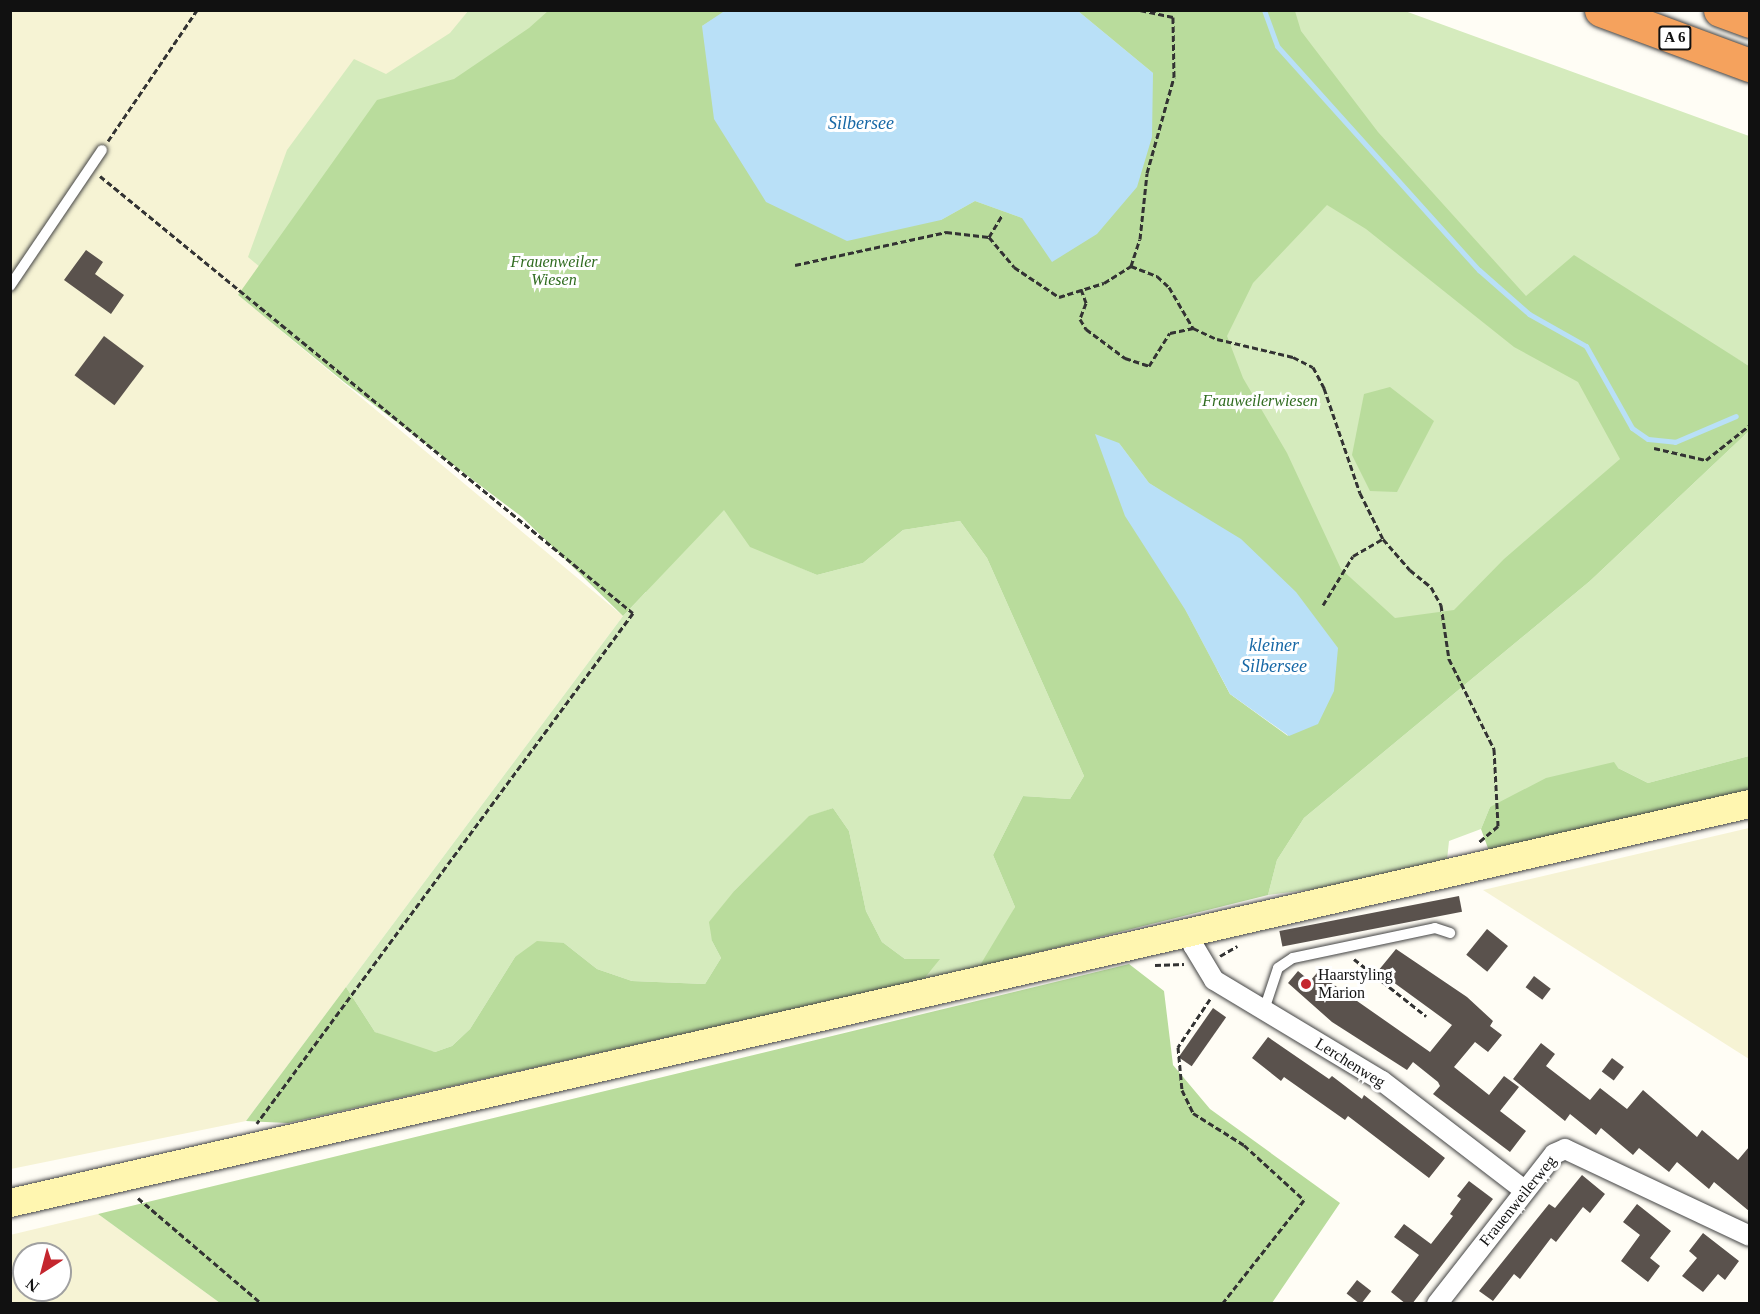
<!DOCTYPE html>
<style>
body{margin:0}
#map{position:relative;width:1760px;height:1314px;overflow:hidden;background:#fffdf5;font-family:Georgia,serif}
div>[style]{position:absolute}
.farmland>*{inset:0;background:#f6f3d4}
.green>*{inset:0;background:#d5ebbd}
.forest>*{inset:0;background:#b9dc9c}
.water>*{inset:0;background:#b9e0f7}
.stream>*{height:5px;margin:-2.5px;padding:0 2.5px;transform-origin:2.5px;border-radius:2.5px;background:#b9e0f7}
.building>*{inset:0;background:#5a524d;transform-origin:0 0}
.path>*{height:3px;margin-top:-1.5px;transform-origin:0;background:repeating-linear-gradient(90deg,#333 0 6px,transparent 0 9px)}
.roads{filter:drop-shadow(0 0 2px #444) drop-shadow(0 0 2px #444)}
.service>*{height:10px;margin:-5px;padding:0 5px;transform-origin:5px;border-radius:5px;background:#fff}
.minor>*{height:20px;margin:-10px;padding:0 10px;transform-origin:10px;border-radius:10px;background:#fff}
.secondary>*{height:28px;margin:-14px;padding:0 14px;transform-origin:14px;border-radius:14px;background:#fff6b0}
.motorway>*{height:33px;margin:-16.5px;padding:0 16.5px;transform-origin:16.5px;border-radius:16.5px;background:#f5a25d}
.dots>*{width:16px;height:16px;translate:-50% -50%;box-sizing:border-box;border:3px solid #fff;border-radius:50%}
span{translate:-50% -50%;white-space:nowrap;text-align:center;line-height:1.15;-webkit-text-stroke:6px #fff;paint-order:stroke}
.shield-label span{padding:2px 4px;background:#fff;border:2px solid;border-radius:4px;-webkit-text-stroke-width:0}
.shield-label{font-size:15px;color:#111;font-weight:700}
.park-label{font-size:16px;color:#2f6b1f;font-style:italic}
.poi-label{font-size:16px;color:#111}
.left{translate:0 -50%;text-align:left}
.street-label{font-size:16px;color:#111}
.water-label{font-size:18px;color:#1768a6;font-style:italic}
.frame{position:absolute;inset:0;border:12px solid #111;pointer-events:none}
.north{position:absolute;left:12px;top:1242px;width:60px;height:60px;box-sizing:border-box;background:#fff;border:2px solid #a0a0a0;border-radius:50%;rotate:216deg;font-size:16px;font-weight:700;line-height:24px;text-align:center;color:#111}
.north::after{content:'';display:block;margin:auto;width:21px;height:27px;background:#c4262e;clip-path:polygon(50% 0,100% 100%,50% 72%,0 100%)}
</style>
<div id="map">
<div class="farmland">
<i style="clip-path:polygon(10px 11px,468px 11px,406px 92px,238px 295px,623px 616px,246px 1121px,11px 1169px)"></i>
<i style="clip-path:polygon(1749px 828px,1749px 1059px,1483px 890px)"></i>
<i style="clip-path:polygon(evenodd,98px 1214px,220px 1303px,11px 1303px,10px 1235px,98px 1214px,24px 1254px,60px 1254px,60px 1290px,24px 1290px,24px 1254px)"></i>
</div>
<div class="green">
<i style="clip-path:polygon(468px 11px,1405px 11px,1749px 136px,1749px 366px,1697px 335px,1749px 374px,1343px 752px,958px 500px,749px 545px,817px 575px,863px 563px,903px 530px,960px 521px,987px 558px,1084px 776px,1070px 799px,1023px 796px,993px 855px,1015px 907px,1002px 935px,979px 967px,923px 980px,905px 959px,882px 942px,866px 911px,849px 831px,833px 808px,809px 817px,735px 890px,712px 941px,721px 958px,705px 984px,632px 981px,597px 969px,564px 943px,515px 957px,470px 1029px,452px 1046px,435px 1052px,411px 1047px,375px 1032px,346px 987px,623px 616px,646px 592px,248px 257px,287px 150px,354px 59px,386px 74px,450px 33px)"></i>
<i style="clip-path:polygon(1749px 431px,1749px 756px,1648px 783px,1618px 768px,1490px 807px,1481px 829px,1449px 841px,1447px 860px,1322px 888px,1268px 895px,1277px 860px,1304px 818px,1590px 581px)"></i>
</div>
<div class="forest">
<i style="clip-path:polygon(evenodd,548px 11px,726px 11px,702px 26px,941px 220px,975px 201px,1022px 218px,1153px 73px,1078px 11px,1295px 11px,1301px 31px,1378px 132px,1526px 296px,1574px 255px,1749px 366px,1749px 431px,1590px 581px,1304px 818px,1277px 860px,1268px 895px,979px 967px,1015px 907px,993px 855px,1023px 796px,1070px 799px,1084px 776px,987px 558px,960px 521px,903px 530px,863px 563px,817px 575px,750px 547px,724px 510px,623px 616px,522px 517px,344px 382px,238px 295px,377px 100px,454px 79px,529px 28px,548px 11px,1327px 205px,1366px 229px,1514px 347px,1578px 382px,1620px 459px,1504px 559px,1454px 610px,1395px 618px,1341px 569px,1287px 453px,1243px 378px,1227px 336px,1253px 283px,1327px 205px,548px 11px,1119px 443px,1149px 483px,1192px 511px,1288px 736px,1230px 694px,1186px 611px,1119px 443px)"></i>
<i style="clip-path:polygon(1390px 387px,1434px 421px,1397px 492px,1370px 491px,1352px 455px,1364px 394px)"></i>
<i style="clip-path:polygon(1749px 756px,1749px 791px,1489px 851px,1481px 829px,1490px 807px,1546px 778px,1614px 762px,1618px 768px,1648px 783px)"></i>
<i style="clip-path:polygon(833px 808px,849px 831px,866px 911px,882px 942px,905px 959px,940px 959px,923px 980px,288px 1123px,246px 1121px,346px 987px,375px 1032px,435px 1052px,452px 1046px,470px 1029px,515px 957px,537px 941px,564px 943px,597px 969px,632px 981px,705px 984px,721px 958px,712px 941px,709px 922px,735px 890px,809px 816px)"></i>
<i style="clip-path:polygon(1129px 964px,1164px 991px,1173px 1065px,1210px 1109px,1340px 1203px,1272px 1303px,220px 1303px,98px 1214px)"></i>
</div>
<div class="water">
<i style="clip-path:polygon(726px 10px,1078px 11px,1153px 73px,1152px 137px,1137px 187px,1097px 234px,1052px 262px,1022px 218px,975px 201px,941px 220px,847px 241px,766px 202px,714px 119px,702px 26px)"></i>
<i style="clip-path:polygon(1095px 434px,1119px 443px,1149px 483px,1241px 539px,1296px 592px,1338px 648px,1334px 691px,1318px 724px,1289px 736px,1230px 694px,1186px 611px,1125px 516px)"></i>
</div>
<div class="stream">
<i style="left:1264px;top:10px;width:38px;rotate:70deg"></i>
<i style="left:1277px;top:46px;width:302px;rotate:48deg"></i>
<i style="left:1479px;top:270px;width:67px;rotate:41.3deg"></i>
<i style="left:1529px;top:314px;width:65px;rotate:29.3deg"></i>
<i style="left:1586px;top:346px;width:94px;rotate:60.7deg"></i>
<i style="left:1632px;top:428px;width:19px;rotate:35deg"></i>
<i style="left:1648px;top:439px;width:27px;rotate:6deg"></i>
<i style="left:1675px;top:442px;width:66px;rotate:-23.1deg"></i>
</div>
<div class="building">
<i style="clip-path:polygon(86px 250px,103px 262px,95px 274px,124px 295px,111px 314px,64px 280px)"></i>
<i style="left:104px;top:336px;width:50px;height:49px;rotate:37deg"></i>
<i style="left:1459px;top:896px;width:16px;height:183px;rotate:79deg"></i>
<i style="left:1487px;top:929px;width:27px;height:33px;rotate:39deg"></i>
<i style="clip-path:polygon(1396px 949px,1467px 997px,1493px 1021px,1490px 1026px,1502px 1035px,1488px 1052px,1475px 1042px,1454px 1067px,1489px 1095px,1504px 1076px,1519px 1087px,1500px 1111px,1526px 1131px,1510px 1152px,1433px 1094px,1440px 1086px,1438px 1082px,1413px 1062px,1407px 1070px,1332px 1022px,1288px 983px,1298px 971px,1310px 981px,1317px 973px,1430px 1052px,1452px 1025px,1378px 971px)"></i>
<i style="left:1534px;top:976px;width:21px;height:14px;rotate:37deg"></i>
<i style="left:1213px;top:1008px;width:16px;height:60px;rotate:35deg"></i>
<i style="clip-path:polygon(1268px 1037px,1329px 1079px,1332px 1076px,1362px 1099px,1364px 1095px,1445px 1158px,1429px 1178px,1348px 1116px,1345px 1120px,1284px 1077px,1281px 1081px,1252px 1058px)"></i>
<i style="clip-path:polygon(1541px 1043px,1555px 1054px,1546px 1066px,1590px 1100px,1600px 1088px,1627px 1109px,1643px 1090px,1697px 1137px,1702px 1130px,1738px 1160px,1749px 1147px,1749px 1211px,1714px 1182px,1709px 1189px,1677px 1162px,1669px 1172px,1639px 1148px,1633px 1155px,1601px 1128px,1596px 1135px,1570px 1114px,1565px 1121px,1513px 1079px)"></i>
<i style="left:1612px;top:1058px;width:15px;height:17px;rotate:37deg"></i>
<i style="clip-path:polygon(1582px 1175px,1605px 1194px,1590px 1213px,1583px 1207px,1556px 1242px,1551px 1238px,1520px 1279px,1514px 1274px,1493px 1301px,1479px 1291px,1549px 1204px,1555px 1208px)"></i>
<i style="clip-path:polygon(1469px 1181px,1493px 1199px,1412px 1304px,1406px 1304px,1391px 1292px,1419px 1255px,1394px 1237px,1404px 1224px,1431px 1244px,1453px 1216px,1450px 1214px,1461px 1199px,1457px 1196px)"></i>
<i style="clip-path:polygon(1637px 1204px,1671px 1231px,1650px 1258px,1660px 1266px,1648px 1282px,1621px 1261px,1640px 1235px,1623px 1222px)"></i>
<i style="clip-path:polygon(1703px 1233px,1739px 1261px,1725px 1280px,1718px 1274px,1703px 1292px,1682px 1276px,1697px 1258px,1689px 1251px)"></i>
<i style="left:1357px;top:1280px;width:18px;height:17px;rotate:38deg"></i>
</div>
<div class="path">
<i style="left:108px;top:141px;width:158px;rotate:-55.8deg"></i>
<i style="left:100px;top:176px;width:689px;rotate:39.35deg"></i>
<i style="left:633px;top:613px;width:634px;rotate:126.4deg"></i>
<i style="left:989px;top:237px;width:26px;rotate:-59deg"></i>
<i style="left:795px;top:265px;width:155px;rotate:-12.3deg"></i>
<i style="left:946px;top:232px;width:43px;rotate:6.6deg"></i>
<i style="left:989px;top:237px;width:39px;rotate:50deg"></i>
<i style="left:1014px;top:267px;width:54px;rotate:33.7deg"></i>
<i style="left:1059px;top:297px;width:47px;rotate:-17.3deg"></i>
<i style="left:1104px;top:283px;width:32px;rotate:-32deg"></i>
<i style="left:1131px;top:266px;width:28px;rotate:21deg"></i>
<i style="left:1157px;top:276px;width:16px;rotate:43deg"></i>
<i style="left:1169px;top:287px;width:48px;rotate:59.7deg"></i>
<i style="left:1193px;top:328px;width:26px;rotate:25deg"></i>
<i style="left:1217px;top:339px;width:78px;rotate:13.3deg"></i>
<i style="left:1293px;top:357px;width:22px;rotate:27deg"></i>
<i style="left:1313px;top:367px;width:24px;rotate:62deg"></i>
<i style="left:1324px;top:388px;width:111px;rotate:71.1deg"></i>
<i style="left:1360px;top:493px;width:51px;rotate:63.4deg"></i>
<i style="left:1383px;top:539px;width:41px;rotate:48.9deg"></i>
<i style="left:1410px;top:570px;width:27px;rotate:39deg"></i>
<i style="left:1431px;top:587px;width:21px;rotate:61deg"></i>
<i style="left:1441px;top:605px;width:55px;rotate:81.6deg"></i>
<i style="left:1449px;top:659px;width:101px;rotate:63.4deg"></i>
<i style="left:1494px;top:749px;width:77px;rotate:87deg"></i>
<i style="left:1498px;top:826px;width:25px;rotate:140deg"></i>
<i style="left:1131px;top:266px;width:28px;rotate:-72deg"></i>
<i style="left:1140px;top:239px;width:66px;rotate:-83.9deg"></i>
<i style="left:1147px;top:173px;width:100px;rotate:-74.3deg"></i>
<i style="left:1174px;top:77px;width:60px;rotate:-91deg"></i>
<i style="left:1173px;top:17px;width:35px;rotate:-168deg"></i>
<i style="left:1081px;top:289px;width:15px;rotate:70deg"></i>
<i style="left:1086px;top:303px;width:17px;rotate:111deg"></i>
<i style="left:1080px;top:319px;width:12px;rotate:59deg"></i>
<i style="left:1086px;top:329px;width:49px;rotate:36.6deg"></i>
<i style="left:1125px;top:358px;width:25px;rotate:18deg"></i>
<i style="left:1149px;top:366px;width:39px;rotate:-58deg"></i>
<i style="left:1170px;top:333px;width:24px;rotate:-12deg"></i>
<i style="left:1654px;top:448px;width:53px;rotate:13deg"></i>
<i style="left:1706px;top:460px;width:56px;rotate:-38.5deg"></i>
<i style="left:1323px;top:605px;width:57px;rotate:-58.5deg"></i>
<i style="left:1353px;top:556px;width:34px;rotate:-30deg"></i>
<i style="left:1220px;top:956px;width:20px;rotate:-30deg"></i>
<i style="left:1354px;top:959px;width:92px;rotate:38.4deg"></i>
<i style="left:1155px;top:965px;width:29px;rotate:-2deg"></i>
<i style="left:1210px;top:999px;width:58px;rotate:123.7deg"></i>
<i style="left:1178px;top:1047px;width:43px;rotate:84.7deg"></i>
<i style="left:1182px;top:1090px;width:25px;rotate:64deg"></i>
<i style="left:1193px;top:1113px;width:60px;rotate:32.1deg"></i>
<i style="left:1244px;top:1145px;width:81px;rotate:42.5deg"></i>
<i style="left:1304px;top:1200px;width:132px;rotate:128.3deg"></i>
<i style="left:138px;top:1198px;width:163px;rotate:40.5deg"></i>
<i style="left:976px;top:1304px;width:14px"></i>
</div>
<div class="roads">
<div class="service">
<i style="left:10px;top:286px;width:164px;rotate:-55.9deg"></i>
<i style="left:1264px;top:1010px;width:44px;rotate:-71.6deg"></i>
<i style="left:1278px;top:968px;width:18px;rotate:-34deg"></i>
<i style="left:1293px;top:958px;width:145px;rotate:-11.9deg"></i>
<i style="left:1435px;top:928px;width:16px;rotate:18deg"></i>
</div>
<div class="minor">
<i style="left:1189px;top:930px;width:16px;rotate:75deg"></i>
<i style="left:1193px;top:945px;width:41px;rotate:59deg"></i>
<i style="left:1214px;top:980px;width:196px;rotate:31deg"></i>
<i style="left:1382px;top:1081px;width:179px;rotate:37.5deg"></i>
<i style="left:1437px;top:1304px;width:190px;rotate:-52deg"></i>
<i style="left:1554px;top:1154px;width:12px;rotate:-24deg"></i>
<i style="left:1565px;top:1149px;width:204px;rotate:25.2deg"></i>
</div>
<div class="secondary">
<i style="left:10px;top:1203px;width:1785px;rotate:-12.92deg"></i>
</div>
<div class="motorway">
<i style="left:1601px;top:10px;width:159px;rotate:20.3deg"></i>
<i style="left:1720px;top:10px;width:32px;rotate:20deg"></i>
</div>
</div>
<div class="dots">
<i style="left:1306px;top:984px;background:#c4262e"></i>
</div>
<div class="shield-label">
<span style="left:1675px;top:38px">A 6</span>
</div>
<div class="park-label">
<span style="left:554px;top:271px">Frauenweiler<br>Wiesen</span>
<span style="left:1260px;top:401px">Frauweilerwiesen</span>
</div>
<div class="poi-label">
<span class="left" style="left:1318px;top:984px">Haarstyling<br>Marion</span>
</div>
<div class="street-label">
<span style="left:1350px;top:1063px;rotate:32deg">Lerchenweg</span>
<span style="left:1518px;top:1201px;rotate:-51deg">Frauenweilerweg</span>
</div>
<div class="water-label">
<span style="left:861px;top:123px">Silbersee</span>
<span style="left:1274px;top:656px">kleiner<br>Silbersee</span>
</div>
<div class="frame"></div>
<div class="north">N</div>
</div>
